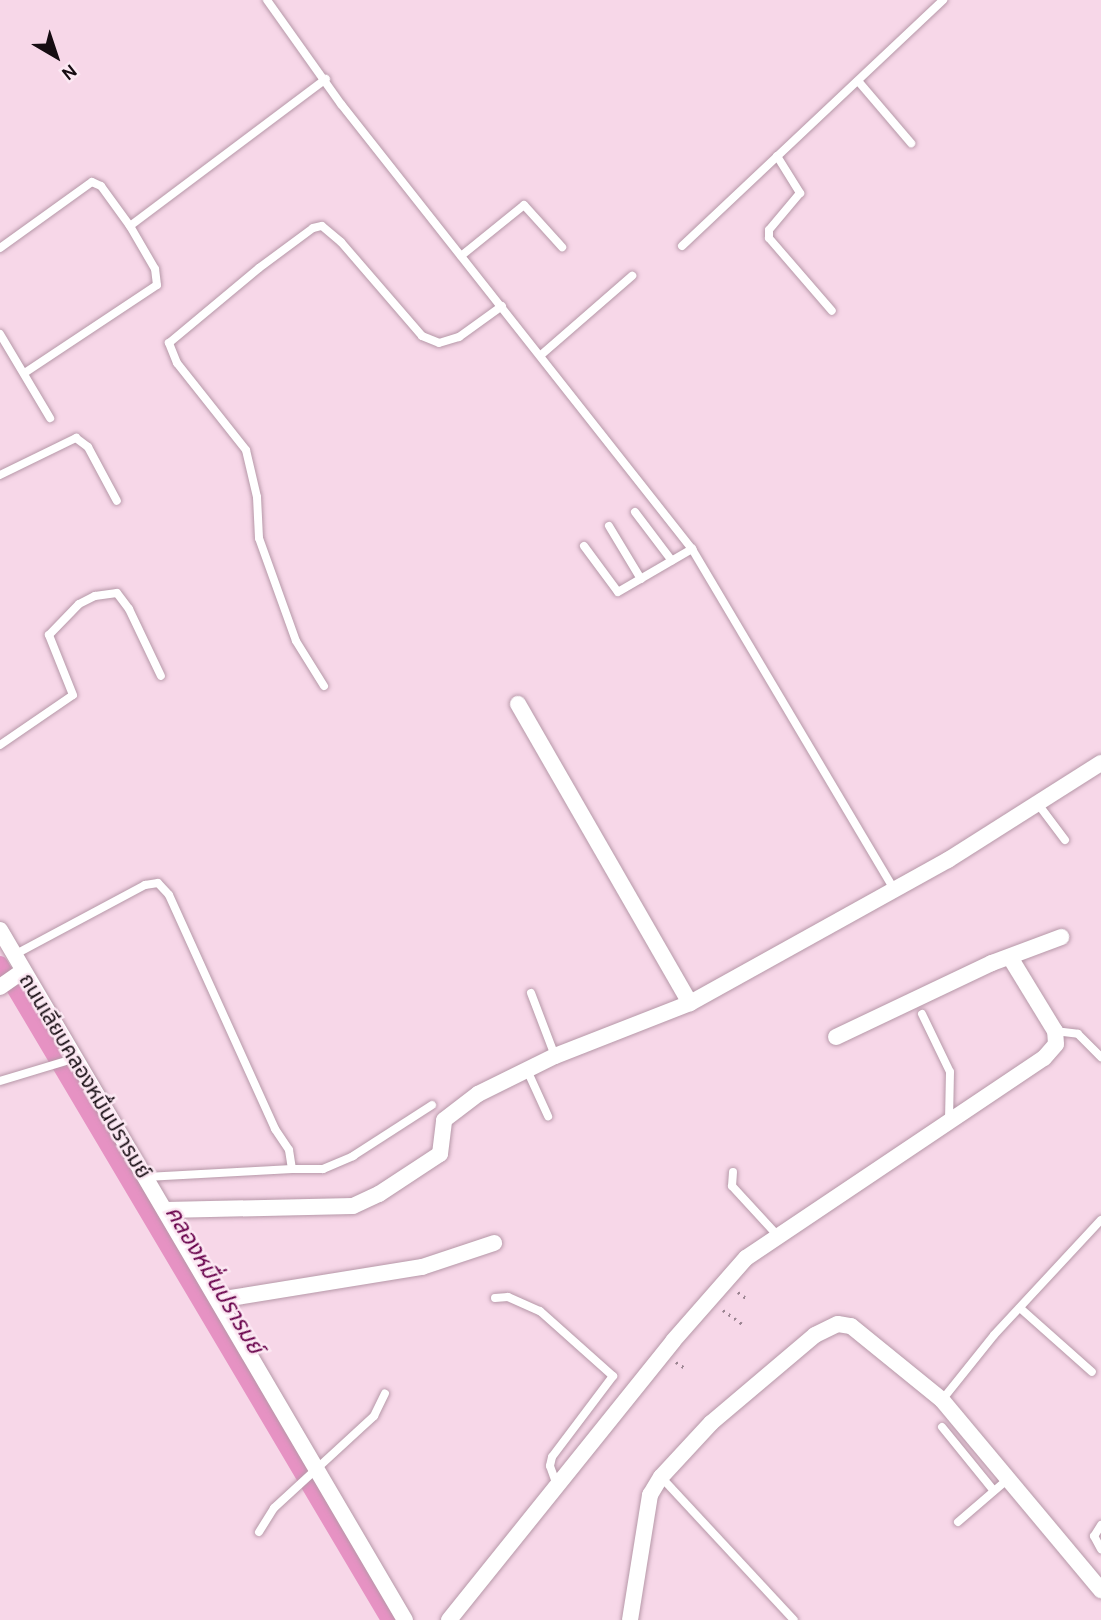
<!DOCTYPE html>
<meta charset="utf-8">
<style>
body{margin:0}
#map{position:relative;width:1101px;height:1620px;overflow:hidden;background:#f7d7e8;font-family:Karla,"Noto Sans Thai",sans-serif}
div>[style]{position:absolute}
.canal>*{height:16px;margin:-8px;padding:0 8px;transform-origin:8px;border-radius:8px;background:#e692c3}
.path>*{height:2.5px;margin-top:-1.25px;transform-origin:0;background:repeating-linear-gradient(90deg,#9b8491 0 2px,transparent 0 7px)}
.roads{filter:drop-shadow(0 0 2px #b698a8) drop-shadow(0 0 2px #b698a8)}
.service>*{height:8px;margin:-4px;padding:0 4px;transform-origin:4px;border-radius:4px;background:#fff}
.minor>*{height:16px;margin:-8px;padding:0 8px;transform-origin:8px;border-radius:8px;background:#fff}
span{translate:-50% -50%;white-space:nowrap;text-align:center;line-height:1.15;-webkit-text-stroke:5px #fce8f3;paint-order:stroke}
.street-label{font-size:21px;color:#160c12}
.water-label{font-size:23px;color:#67004a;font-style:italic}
.north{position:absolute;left:21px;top:21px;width:70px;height:70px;-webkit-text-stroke:5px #fce8f3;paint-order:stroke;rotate:141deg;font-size:19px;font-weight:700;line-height:28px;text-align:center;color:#160c12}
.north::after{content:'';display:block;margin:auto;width:24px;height:32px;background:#160c12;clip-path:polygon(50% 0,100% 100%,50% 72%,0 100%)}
</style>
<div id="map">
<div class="canal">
<i style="left:0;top:964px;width:763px;rotate:59.33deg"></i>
</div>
<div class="path">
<i style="left:738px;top:1292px;width:10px;rotate:37deg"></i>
<i style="left:723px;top:1310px;width:27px;rotate:36deg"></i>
<i style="left:676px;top:1362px;width:11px;rotate:34deg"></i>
</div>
<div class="roads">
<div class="service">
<i style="left:267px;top:0;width:128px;rotate:54.6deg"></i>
<i style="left:341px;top:104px;width:567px;rotate:51.73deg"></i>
<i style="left:692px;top:549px;width:393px;rotate:59.3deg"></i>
<i style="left:858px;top:81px;width:82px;rotate:49.5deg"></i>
<i style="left:777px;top:156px;width:44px;rotate:58.1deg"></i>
<i style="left:800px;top:193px;width:48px;rotate:130deg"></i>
<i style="left:769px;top:230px;width:8px;rotate:90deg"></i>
<i style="left:769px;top:238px;width:96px;rotate:49.2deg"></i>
<i style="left:682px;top:246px;width:359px;rotate:-43.3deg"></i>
<i style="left:0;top:248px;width:113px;rotate:-35.7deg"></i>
<i style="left:92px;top:182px;width:10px;rotate:24deg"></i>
<i style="left:101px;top:186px;width:49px;rotate:54.1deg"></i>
<i style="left:130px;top:226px;width:245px;rotate:-36.9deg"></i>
<i style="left:461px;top:256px;width:81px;rotate:-39deg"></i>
<i style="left:524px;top:205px;width:57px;rotate:47.9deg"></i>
<i style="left:0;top:334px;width:98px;rotate:59.2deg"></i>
<i style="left:541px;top:355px;width:121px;rotate:-41deg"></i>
<i style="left:26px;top:372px;width:157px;rotate:-33.6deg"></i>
<i style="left:157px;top:285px;width:16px;rotate:-97deg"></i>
<i style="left:155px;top:269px;width:50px;rotate:-120.2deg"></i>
<i style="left:0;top:475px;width:85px;rotate:-26deg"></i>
<i style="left:76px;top:438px;width:15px;rotate:37deg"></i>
<i style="left:88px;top:447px;width:61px;rotate:61.8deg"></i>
<i style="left:635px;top:512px;width:61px;rotate:52.9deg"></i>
<i style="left:609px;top:526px;width:62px;rotate:58.9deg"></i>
<i style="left:584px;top:546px;width:57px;rotate:53.5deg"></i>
<i style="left:618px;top:592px;width:86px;rotate:-30.2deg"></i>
<i style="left:324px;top:686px;width:53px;rotate:-121.9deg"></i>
<i style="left:296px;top:641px;width:109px;rotate:-109.8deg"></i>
<i style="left:259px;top:538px;width:41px;rotate:-92.8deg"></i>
<i style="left:257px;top:497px;width:48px;rotate:-103.2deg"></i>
<i style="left:246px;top:450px;width:111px;rotate:-128.4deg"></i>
<i style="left:177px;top:363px;width:22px;rotate:-112deg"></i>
<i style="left:169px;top:343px;width:117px;rotate:-39.8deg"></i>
<i style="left:259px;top:268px;width:67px;rotate:-36.5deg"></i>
<i style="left:313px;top:228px;width:9px;rotate:-13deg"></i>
<i style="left:322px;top:226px;width:25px;rotate:40deg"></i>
<i style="left:341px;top:242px;width:124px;rotate:49.2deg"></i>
<i style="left:422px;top:336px;width:18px;rotate:22deg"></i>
<i style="left:439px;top:343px;width:21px;rotate:-17deg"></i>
<i style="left:459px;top:337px;width:53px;rotate:-35.8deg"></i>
<i style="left:0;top:745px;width:88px;rotate:-34.4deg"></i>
<i style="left:73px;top:695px;width:65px;rotate:-111.8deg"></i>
<i style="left:49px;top:635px;width:43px;rotate:-45.9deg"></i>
<i style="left:79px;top:604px;width:18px;rotate:-27deg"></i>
<i style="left:95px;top:596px;width:22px;rotate:-8deg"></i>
<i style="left:117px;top:593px;width:20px;rotate:53deg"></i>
<i style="left:129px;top:609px;width:74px;rotate:64.5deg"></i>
<i style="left:1038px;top:804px;width:45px;rotate:53.1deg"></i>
<i style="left:14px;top:955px;width:149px;rotate:-28.1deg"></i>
<i style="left:145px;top:885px;width:13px;rotate:-9deg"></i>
<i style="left:158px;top:883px;width:16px;rotate:47deg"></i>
<i style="left:169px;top:895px;width:257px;rotate:65.6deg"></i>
<i style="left:275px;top:1129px;width:25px;rotate:56deg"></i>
<i style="left:289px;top:1150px;width:19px;rotate:81deg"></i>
<i style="left:292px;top:1169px;width:146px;rotate:176.9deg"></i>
<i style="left:531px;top:993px;width:67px;rotate:69.1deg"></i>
<i style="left:922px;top:1014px;width:64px;rotate:64.2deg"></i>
<i style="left:950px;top:1072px;width:48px;rotate:91.2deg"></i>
<i style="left:1055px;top:1031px;width:23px;rotate:7deg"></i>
<i style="left:1078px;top:1034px;width:33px;rotate:45deg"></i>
<i style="left:527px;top:1070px;width:51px;rotate:65.5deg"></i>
<i style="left:0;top:1081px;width:79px;rotate:-16.8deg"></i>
<i style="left:292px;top:1169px;width:31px"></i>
<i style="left:323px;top:1169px;width:33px;rotate:-23deg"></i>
<i style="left:353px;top:1156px;width:94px;rotate:-32.8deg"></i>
<i style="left:733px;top:1172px;width:14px;rotate:94deg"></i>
<i style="left:732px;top:1186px;width:68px;rotate:47.4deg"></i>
<i style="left:495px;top:1298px;width:13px;rotate:-4deg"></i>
<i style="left:508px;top:1297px;width:35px;rotate:24deg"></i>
<i style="left:540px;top:1311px;width:98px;rotate:41.7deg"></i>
<i style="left:613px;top:1376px;width:101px;rotate:127deg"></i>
<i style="left:552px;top:1457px;width:9px;rotate:103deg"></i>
<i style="left:550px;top:1466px;width:20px;rotate:70deg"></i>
<i style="left:1020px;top:1308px;width:96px;rotate:41.6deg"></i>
<i style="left:942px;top:1400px;width:83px;rotate:-51.3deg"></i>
<i style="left:994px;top:1335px;width:157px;rotate:-47.1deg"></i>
<i style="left:942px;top:1427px;width:82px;rotate:50.9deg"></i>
<i style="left:661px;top:1477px;width:195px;rotate:47.1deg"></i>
<i style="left:958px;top:1522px;width:66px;rotate:-40.7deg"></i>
<i style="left:1101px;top:1525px;width:13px;rotate:122deg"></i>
<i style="left:1094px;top:1536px;width:15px;rotate:62deg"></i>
<i style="left:259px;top:1532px;width:28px;rotate:-58deg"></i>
<i style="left:274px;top:1508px;width:136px;rotate:-42.6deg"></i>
<i style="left:374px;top:1416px;width:25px;rotate:-64deg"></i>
</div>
<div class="minor">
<i style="left:518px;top:704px;width:345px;rotate:60.1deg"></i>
<i style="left:0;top:930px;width:800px;rotate:59.59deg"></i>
<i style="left:0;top:987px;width:28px;rotate:-35deg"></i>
<i style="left:836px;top:1037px;width:173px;rotate:-25.4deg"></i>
<i style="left:992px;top:963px;width:74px;rotate:-20.6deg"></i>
<i style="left:165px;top:1210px;width:188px;rotate:-1.2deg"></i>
<i style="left:353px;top:1206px;width:29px;rotate:-25deg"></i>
<i style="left:379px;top:1194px;width:73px;rotate:-33.3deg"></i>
<i style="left:440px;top:1154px;width:34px;rotate:-83deg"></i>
<i style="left:444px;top:1120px;width:43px;rotate:-37.4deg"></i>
<i style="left:478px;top:1094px;width:86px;rotate:-26.3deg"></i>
<i style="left:555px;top:1056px;width:145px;rotate:-21.4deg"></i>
<i style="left:690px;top:1003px;width:295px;rotate:-29deg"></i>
<i style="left:948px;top:860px;width:181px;rotate:-32.4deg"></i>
<i style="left:218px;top:1300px;width:207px;rotate:-9.2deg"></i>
<i style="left:422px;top:1267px;width:76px;rotate:-18.4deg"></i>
<i style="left:449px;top:1620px;width:358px;rotate:-51.2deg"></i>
<i style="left:673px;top:1341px;width:111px;rotate:-48.7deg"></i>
<i style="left:746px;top:1258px;width:359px;rotate:-33.9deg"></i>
<i style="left:1044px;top:1058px;width:18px;rotate:-49deg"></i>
<i style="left:1056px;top:1044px;width:13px;rotate:-94deg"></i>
<i style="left:1055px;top:1031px;width:84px;rotate:-121.4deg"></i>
<i style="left:630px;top:1620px;width:127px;rotate:-80.9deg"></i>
<i style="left:650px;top:1495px;width:21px;rotate:-59deg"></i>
<i style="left:661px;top:1477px;width:74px;rotate:-47.2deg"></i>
<i style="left:711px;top:1423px;width:136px;rotate:-40.2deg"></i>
<i style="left:815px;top:1335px;width:25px;rotate:-26deg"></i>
<i style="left:838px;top:1324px;width:13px;rotate:9deg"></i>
<i style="left:851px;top:1326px;width:117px;rotate:39.1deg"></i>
<i style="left:942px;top:1400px;width:248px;rotate:50.1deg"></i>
</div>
</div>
<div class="street-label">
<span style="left:85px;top:1076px;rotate:59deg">ถนนเลียบคลองหมื่นปรารมย์</span>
</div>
<div class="water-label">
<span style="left:214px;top:1280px;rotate:59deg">คลองหมื่นปรารมย์</span>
</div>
<div class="north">N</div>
</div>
